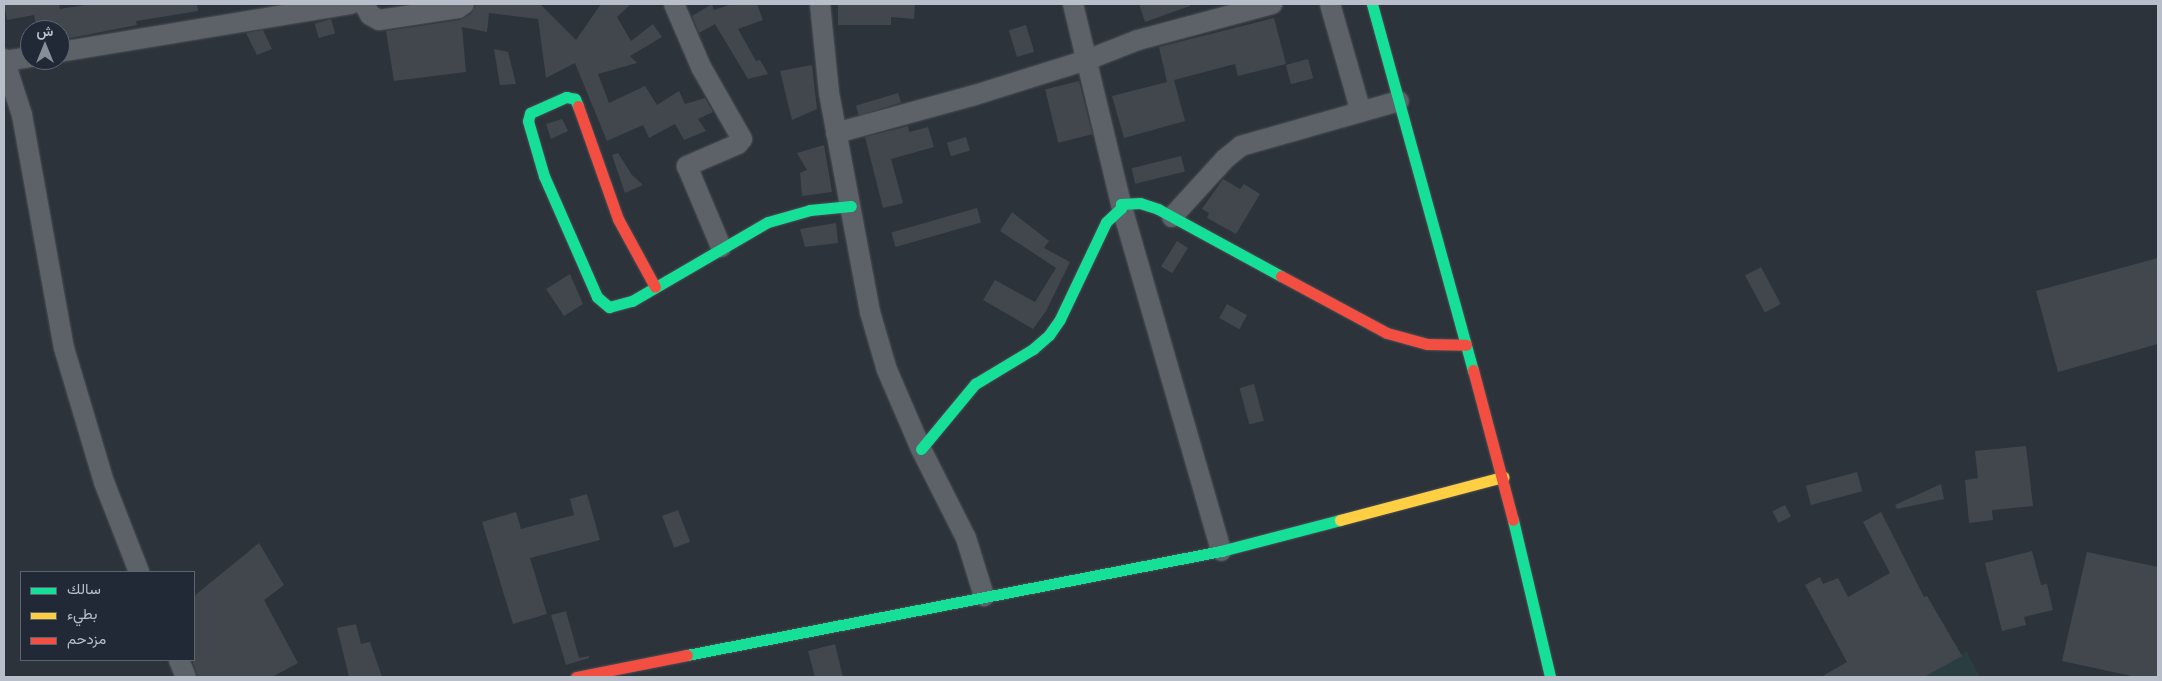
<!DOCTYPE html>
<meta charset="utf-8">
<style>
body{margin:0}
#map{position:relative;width:2162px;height:681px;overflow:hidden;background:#2d333a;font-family:Ubuntu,Vazirmatn,sans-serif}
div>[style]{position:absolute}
.green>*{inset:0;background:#2a3d40}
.building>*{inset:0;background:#42474d;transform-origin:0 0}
.roads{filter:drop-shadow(0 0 1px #4b4f54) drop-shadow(0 0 1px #4b4f54)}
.street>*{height:20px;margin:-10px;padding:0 10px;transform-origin:10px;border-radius:10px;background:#5d6168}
.fast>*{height:11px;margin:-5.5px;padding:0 5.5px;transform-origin:5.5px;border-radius:5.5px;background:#16e098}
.slow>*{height:11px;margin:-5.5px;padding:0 5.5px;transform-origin:5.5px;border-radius:5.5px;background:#ffcf43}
.jam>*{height:11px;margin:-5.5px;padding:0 5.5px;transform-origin:5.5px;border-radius:5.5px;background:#f24e42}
span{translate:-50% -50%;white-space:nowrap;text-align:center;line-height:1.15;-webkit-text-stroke:4px #202935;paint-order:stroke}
.frame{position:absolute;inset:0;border:5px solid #b8bfca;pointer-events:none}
.legend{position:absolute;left:20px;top:571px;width:175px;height:90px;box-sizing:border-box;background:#202935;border:1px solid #5d6571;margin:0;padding:6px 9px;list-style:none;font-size:15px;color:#b8bfca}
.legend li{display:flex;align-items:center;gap:10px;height:25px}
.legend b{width:25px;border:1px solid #5d6571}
.north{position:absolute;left:20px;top:20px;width:50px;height:50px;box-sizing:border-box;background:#202935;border:1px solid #5d6571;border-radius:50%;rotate:0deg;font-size:14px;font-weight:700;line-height:20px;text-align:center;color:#b8bfca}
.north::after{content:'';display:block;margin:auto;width:18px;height:22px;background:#878e98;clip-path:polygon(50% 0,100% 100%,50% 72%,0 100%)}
</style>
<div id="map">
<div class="green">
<i style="clip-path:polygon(1967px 652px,1980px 677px,1884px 677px)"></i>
</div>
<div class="building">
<i style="clip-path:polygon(4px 4px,59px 4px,60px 9px,90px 4px,197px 4px,198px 11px,136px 21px,137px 25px,60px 40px,60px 30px,37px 30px,34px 15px,7px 20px)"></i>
<i style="clip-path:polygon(476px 4px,540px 4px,576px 40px,601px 4px,631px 4px,617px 17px,631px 41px,653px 24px,662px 37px,630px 56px,637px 63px,598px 74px,609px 103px,645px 86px,657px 105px,679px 91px,685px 104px,705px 98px,713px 112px,698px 119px,706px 131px,684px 140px,675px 124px,649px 138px,643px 125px,607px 141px,575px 63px,546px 78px,538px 19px,489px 13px,487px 32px,462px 27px,466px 72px,394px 81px,386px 31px,460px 20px,471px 14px)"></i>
<i style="clip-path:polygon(712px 4px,714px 10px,732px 4px,757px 4px,763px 20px,738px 29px,756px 61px,760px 60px,768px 74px,748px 79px,715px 24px,699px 33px,692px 16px)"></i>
<i style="clip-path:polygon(838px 4px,915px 4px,914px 19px,891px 17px,891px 25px,838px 25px)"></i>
<i style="clip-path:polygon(1139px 4px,1190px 4px,1190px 6px,1145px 22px)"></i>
<i style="clip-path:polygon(1274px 18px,1286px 64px,1238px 76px,1235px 64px,1174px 80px,1185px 121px,1124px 138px,1112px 96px,1171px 81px,1167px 82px,1159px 47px)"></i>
<i style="left:331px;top:19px;width:15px;height:17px;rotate:74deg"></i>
<i style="left:1026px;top:25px;width:28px;height:18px;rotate:73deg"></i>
<i style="clip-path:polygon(263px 30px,272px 49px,257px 55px,246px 33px)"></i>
<i style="clip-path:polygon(494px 49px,508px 52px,516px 84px,500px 85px)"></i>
<i style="left:1308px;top:59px;width:20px;height:23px;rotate:75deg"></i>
<i style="clip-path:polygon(812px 65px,817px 109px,792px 120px,780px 71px)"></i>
<i style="left:1079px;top:81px;width:55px;height:35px;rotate:76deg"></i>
<i style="left:898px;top:93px;width:10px;height:44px;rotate:73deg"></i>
<i style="clip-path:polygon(562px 119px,568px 131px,551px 139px,546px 124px)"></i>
<i style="clip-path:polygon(908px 126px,909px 132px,928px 127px,934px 147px,891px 159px,903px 203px,883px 208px,865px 137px)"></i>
<i style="left:966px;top:137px;width:14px;height:20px;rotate:73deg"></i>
<i style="clip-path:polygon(824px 145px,832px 192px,802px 196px,800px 173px,807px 170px,797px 153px)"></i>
<i style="clip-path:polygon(618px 153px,632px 175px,643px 185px,625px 193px,612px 155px)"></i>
<i style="left:1181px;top:156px;width:16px;height:51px;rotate:76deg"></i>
<i style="clip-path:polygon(1223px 179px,1240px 189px,1244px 184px,1260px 194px,1236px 234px,1207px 218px,1209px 213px,1202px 209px)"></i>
<i style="left:977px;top:208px;width:15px;height:89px;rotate:74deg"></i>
<i style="clip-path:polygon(1012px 212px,1049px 241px,1044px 248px,1070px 262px,1046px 311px,1033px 329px,983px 300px,995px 280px,1035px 302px,1056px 268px,1000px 231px)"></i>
<i style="clip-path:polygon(836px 223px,838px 243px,805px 247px,800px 229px)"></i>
<i style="left:1177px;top:241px;width:13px;height:30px;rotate:32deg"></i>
<i style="clip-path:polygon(2158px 258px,2158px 344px,2058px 372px,2036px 291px)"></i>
<i style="left:1761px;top:267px;width:42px;height:18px;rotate:62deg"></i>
<i style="clip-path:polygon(570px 274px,583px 304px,564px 316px,546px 289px)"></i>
<i style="left:1227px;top:304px;width:23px;height:16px;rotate:29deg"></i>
<i style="left:1254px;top:384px;width:38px;height:15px;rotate:75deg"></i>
<i style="clip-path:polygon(2026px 446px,2033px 506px,1992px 510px,1993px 520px,1969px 523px,1965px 480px,1978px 478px,1975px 451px)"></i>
<i style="left:1857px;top:472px;width:20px;height:53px;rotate:75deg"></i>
<i style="clip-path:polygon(1941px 484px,1944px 499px,1897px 509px,1895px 505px)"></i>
<i style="clip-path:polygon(587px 494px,600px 540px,530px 558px,547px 614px,513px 624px,482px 522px,516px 512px,521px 529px,574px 515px,570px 499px)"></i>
<i style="left:1785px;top:505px;width:13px;height:14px;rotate:63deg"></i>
<i style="left:678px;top:510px;width:34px;height:17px;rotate:69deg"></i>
<i style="clip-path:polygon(1881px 512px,1924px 597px,1927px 596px,1962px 656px,1924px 677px,1821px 677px,1847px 662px,1805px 585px,1820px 577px,1823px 584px,1838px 578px,1848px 597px,1890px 573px,1863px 522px)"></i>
<i style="clip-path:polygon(259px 543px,284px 585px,264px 600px,298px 663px,272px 677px,198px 677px,192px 660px,194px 596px)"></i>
<i style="clip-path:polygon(2032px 551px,2041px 585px,2047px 584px,2053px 610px,2024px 617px,2026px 625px,2002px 631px,1985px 563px)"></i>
<i style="clip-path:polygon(2087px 552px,2158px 567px,2158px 677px,2136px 677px,2062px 661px)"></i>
<i style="clip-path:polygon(566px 611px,579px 658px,589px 656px,589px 658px,566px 665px,551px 615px)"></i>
<i style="clip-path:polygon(356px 624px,361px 644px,370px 642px,382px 677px,349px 677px,337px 628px)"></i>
<i style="clip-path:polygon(835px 644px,843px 677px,815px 677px,808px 651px)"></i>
</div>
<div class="roads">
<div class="street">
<i style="left:364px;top:4px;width:13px;rotate:61deg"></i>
<i style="left:370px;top:15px;width:10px;rotate:29deg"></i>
<i style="left:379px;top:20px;width:80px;rotate:-8.6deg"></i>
<i style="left:458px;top:8px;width:7px;rotate:-34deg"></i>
<i style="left:674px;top:4px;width:69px;rotate:66.8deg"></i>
<i style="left:701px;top:67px;width:83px;rotate:60.3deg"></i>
<i style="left:742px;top:139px;width:6px;rotate:129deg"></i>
<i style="left:738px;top:144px;width:56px;rotate:156.7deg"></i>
<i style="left:687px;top:166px;width:88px;rotate:67.2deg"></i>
<i style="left:820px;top:4px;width:89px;rotate:84.2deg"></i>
<i style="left:829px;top:93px;width:223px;rotate:79.4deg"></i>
<i style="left:870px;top:312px;width:60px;rotate:73.7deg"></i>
<i style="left:887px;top:370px;width:86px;rotate:66.7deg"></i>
<i style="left:921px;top:449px;width:100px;rotate:63.2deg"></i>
<i style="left:966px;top:538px;width:61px;rotate:72.8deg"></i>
<i style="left:1073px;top:4px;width:206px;rotate:76.5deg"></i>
<i style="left:1121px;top:204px;width:361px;rotate:73.9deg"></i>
<i style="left:1330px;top:4px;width:112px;rotate:74deg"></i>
<i style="left:60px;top:52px;width:295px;rotate:-9.4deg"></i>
<i style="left:4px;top:59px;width:59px;rotate:72.2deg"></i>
<i style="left:22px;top:115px;width:237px;rotate:79.8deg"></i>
<i style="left:64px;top:348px;width:140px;rotate:73.4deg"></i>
<i style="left:104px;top:482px;width:97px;rotate:68.7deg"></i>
<i style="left:5px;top:61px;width:25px;rotate:-9deg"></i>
<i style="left:836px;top:133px;width:144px;rotate:-15.3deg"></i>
<i style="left:975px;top:95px;width:117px;rotate:-17.4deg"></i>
<i style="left:1087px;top:60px;width:55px;rotate:-21.4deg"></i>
<i style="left:1138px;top:40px;width:139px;rotate:-15deg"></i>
<i style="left:1172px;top:217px;width:79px;rotate:-47.6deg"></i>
<i style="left:1225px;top:159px;width:21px;rotate:-39deg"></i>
<i style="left:1241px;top:146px;width:164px;rotate:-15.9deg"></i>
<i style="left:179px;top:660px;width:18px;rotate:68deg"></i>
</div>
<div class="fast">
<i style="left:1372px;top:4px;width:380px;rotate:74.6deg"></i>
<i style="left:578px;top:106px;width:8px;rotate:-113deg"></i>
<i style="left:575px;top:99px;width:9px;rotate:-167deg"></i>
<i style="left:566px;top:97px;width:39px;rotate:156deg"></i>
<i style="left:530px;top:113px;width:8px;rotate:104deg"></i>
<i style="left:528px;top:121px;width:57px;rotate:73.8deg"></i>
<i style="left:544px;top:176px;width:132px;rotate:66.3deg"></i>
<i style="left:597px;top:297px;width:16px;rotate:40deg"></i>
<i style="left:609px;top:307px;width:24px;rotate:-15deg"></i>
<i style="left:632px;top:301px;width:157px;rotate:-30.2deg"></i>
<i style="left:768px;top:222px;width:44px;rotate:-15.9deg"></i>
<i style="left:810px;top:210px;width:41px;rotate:-5.6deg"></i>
<i style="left:921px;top:449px;width:85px;rotate:-50.3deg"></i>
<i style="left:975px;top:384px;width:68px;rotate:-31.1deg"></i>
<i style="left:1033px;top:349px;width:21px;rotate:-41deg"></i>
<i style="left:1049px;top:335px;width:19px;rotate:-55deg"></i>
<i style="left:1060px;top:319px;width:107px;rotate:-64.6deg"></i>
<i style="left:1106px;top:222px;width:21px;rotate:-43deg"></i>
<i style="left:1121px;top:208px;width:4px;rotate:-90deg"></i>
<i style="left:1121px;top:204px;width:19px;rotate:-3deg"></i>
<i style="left:1140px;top:203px;width:19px;rotate:18deg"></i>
<i style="left:1158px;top:209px;width:140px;rotate:28.6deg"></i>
<i style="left:1513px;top:520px;width:161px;rotate:76.7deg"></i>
<i style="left:687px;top:655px;width:544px;rotate:-11.02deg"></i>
<i style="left:1221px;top:551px;width:123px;rotate:-14.6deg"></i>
</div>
<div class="slow">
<i style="left:1340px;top:520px;width:169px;rotate:-14.8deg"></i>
</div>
<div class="jam">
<i style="left:578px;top:106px;width:120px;rotate:70.5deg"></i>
<i style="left:618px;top:219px;width:77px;rotate:61.4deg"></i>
<i style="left:1281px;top:276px;width:120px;rotate:28.3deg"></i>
<i style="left:1387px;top:333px;width:41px;rotate:15.4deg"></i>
<i style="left:1427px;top:344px;width:39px;rotate:1deg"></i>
<i style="left:1473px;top:370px;width:155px;rotate:75.1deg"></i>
<i style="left:576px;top:677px;width:113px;rotate:-11.2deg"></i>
</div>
</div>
<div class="frame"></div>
<ul class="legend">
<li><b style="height:6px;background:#16e098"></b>سالك</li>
<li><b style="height:6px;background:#ffcf43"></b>بطيء</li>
<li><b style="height:6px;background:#f24e42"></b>مزدحم</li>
</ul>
<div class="north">ش</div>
</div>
